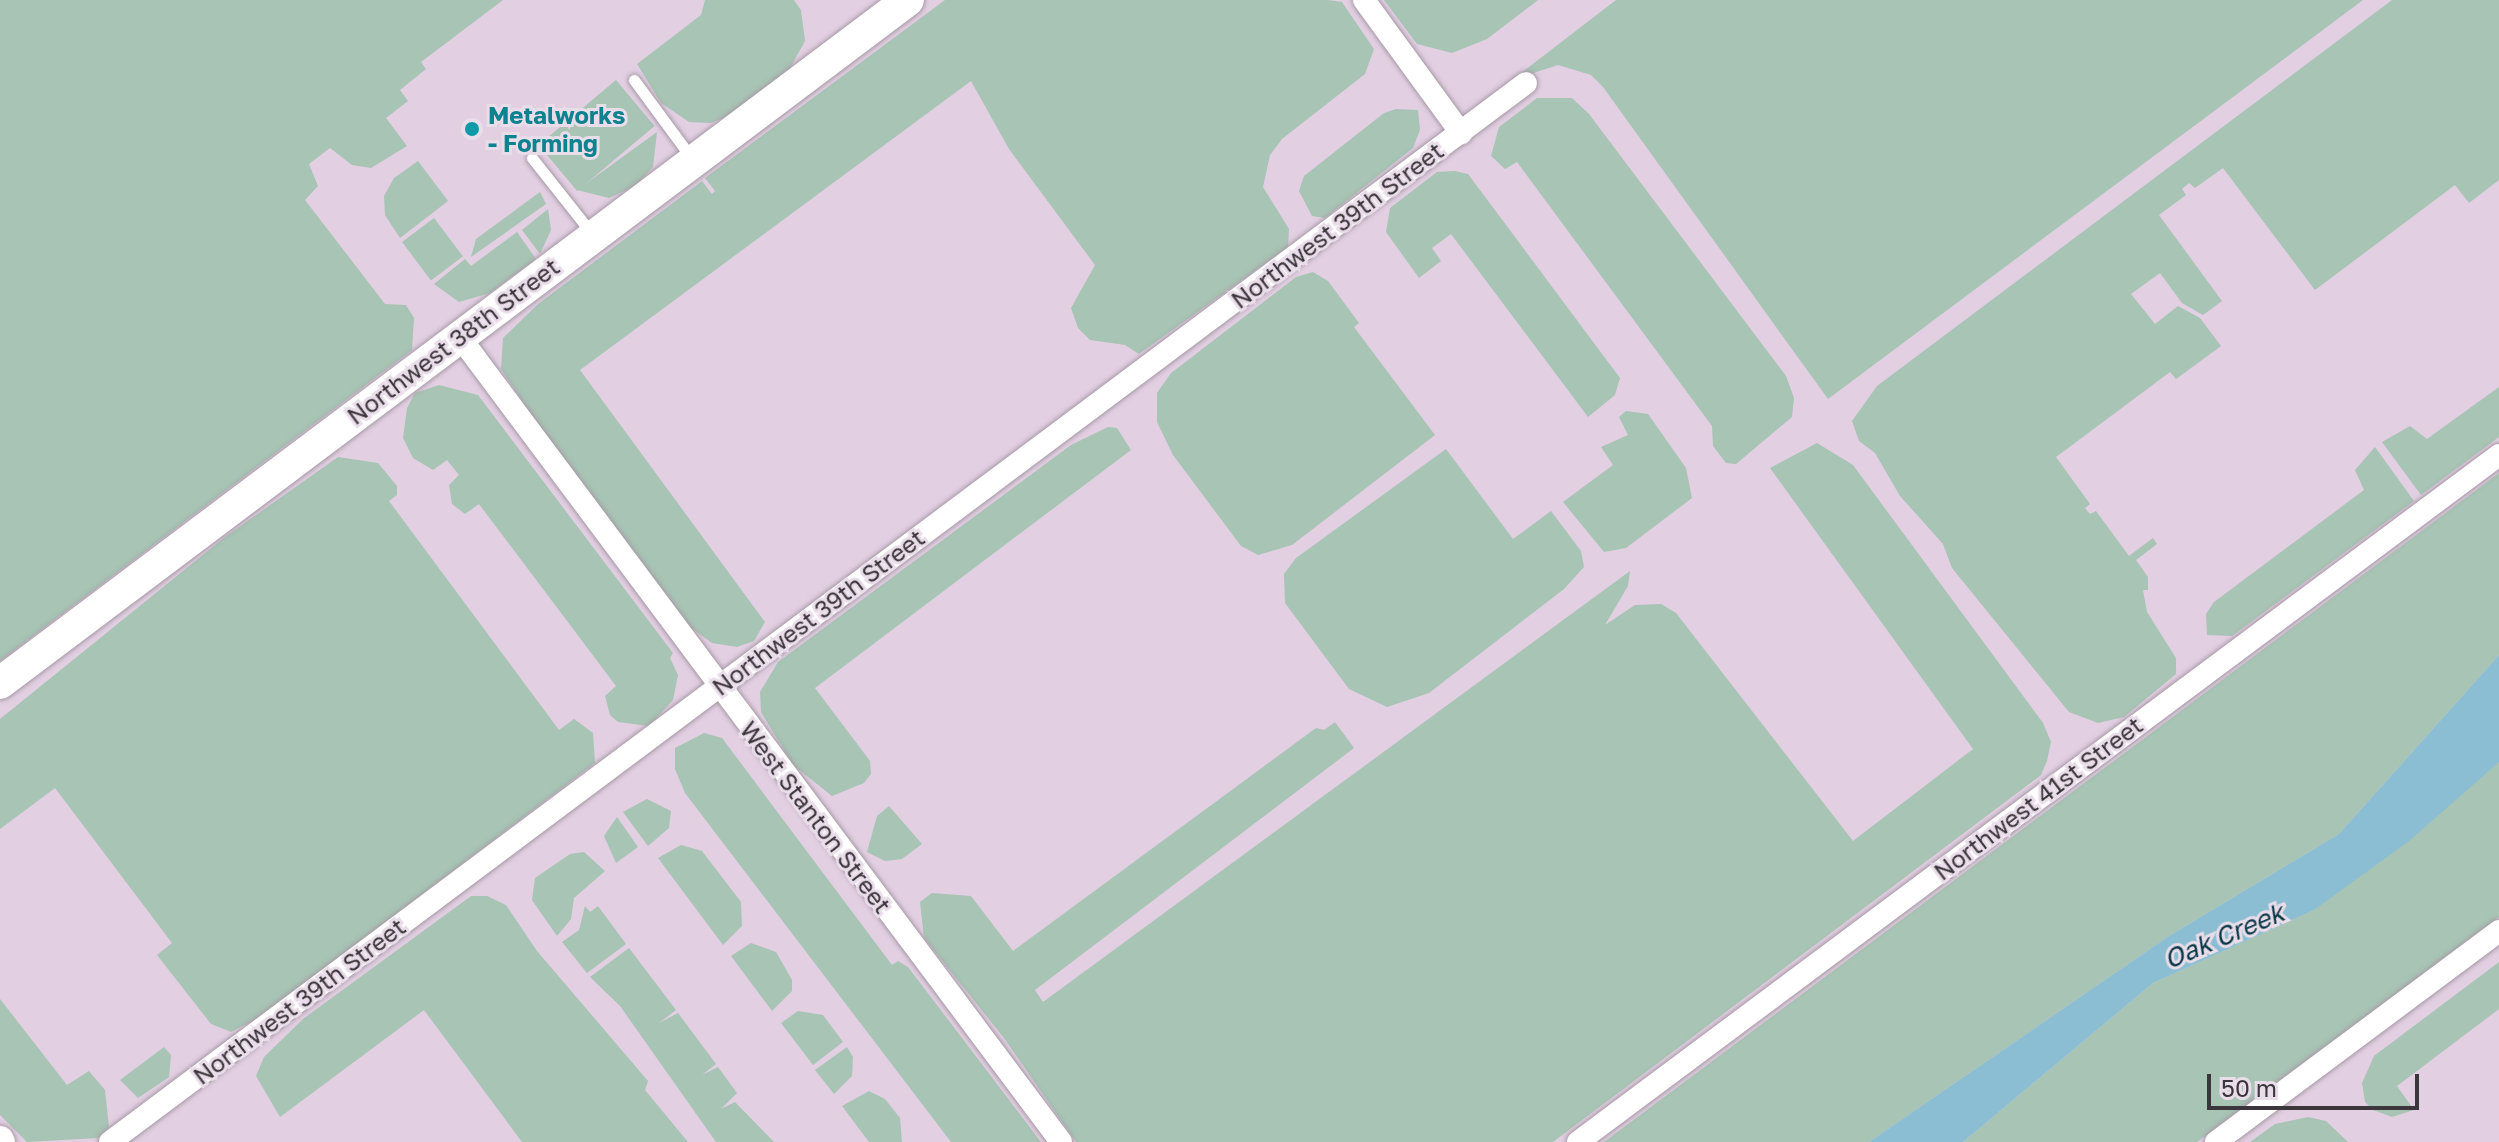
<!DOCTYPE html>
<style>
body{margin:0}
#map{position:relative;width:2499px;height:1142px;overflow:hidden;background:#eaddea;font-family:"Golos Text",sans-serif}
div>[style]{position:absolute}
.built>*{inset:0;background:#e2cfe2;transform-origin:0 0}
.green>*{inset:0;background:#a7c4b4;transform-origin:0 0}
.water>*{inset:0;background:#8bbed2}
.roads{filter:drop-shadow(0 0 2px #a699a5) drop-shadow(0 0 2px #a699a5)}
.service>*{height:11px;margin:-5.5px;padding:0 5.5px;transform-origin:5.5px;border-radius:5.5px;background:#fff}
.minor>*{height:22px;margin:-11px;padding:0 11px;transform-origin:11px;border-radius:11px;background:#fff}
.tertiary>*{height:28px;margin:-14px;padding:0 14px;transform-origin:14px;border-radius:14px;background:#fff}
.secondary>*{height:32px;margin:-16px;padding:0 16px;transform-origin:16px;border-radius:16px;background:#fff}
.dots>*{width:22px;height:22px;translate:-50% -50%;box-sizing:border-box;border:4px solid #eaddea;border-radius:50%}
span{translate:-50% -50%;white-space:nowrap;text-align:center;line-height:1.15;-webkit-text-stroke:6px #eaddea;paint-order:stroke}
.culture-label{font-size:24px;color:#0d838f;font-weight:700}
.left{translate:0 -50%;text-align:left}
.street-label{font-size:24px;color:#3b363b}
.water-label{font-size:26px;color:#083847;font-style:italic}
.scale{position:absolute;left:2207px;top:1074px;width:212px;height:36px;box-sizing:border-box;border:4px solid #3b363b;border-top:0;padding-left:10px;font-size:24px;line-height:28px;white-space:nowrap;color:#3b363b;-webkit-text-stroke:6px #eaddea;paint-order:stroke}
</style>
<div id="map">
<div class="built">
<i style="left:0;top:0;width:2499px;height:1142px"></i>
</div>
<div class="green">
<i style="clip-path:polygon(0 0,503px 0,421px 62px,426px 69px,400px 90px,408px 101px,386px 118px,407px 146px,371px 168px,352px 165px,330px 148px,309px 164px,318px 186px,305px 200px,385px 304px,406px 305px,414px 318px,412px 350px,0 661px)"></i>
<i style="clip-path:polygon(705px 0,794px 0,801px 10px,805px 41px,788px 72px,728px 116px,711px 123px,689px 122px,661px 103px,637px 64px,701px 15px)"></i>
<i style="clip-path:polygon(945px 0,1328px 0,1342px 2px,1374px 49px,1365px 74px,1282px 139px,1270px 155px,1263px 187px,1289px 229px,1288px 247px,1139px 354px,1125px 345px,1090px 340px,1078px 328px,1071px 308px,1095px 265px,1009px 149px,971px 81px,580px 370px,765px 622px,754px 641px,737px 647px,712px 643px,691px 628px,534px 419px,501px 369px,503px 338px,538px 304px,702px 181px,712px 194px,715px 191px,705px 178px)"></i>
<i style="clip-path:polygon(1384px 0,1538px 0,1487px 39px,1452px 53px,1417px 44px)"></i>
<i style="clip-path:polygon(1616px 0,2363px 0,1828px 399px,1603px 87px,1591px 75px,1558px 65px,1512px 80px)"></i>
<i style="clip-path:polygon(2392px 0,2499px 0,2499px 180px,2469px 203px,2455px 185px,2315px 290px,2223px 168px,2195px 188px,2189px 183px,2182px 189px,2186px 195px,2159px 215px,2222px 301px,2203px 315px,2182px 303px,2160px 273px,2131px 294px,2155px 324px,2178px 306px,2200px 318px,2221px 346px,2176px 379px,2170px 372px,2056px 457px,2090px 504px,2085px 508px,2090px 514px,2096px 511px,2129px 556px,2153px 538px,2157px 544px,2136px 560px,2148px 577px,2148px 590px,2143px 590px,2147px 612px,2176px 658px,2176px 674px,2124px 717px,2098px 723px,2069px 712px,1952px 568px,1943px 544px,1900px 496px,1875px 453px,1859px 441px,1852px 421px,1877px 386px)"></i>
<i style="left:616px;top:80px;width:60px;height:101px;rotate:50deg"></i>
<i style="clip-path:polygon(1537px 98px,1572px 98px,1589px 114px,1786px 376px,1794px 398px,1792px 417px,1736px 464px,1726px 463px,1713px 446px,1712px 426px,1517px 162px,1505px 169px,1491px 156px,1499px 127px)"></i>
<i style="clip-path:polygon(1396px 109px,1418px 110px,1420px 130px,1413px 148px,1325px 218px,1312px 216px,1299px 191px,1304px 176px,1384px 113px)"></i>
<i style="clip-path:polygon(657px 132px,653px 167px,635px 186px,609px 198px,577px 190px)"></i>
<i style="clip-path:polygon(418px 161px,448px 201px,400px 238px,385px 215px,384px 196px,394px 178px)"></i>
<i style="clip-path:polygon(1455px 171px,1468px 174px,1620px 378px,1615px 395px,1588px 417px,1451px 234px,1432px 248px,1441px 261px,1419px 278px,1386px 232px,1390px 208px,1437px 172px)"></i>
<i style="clip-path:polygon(540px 192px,546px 204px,471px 257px,476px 239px)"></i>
<i style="clip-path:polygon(548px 209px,551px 230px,540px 254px,522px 230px)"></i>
<i style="left:434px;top:218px;width:48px;height:40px;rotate:53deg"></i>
<i style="clip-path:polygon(517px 232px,536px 259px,490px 293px,459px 302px,434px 284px,465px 259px,471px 266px)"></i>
<i style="clip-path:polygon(1313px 272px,1328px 281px,1359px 323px,1354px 327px,1435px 435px,1292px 545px,1258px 555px,1241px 546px,1173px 455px,1157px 422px,1157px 393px,1171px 373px,1296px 277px)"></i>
<i style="clip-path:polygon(439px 385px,478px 395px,673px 653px,670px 658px,678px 675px,673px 700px,649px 726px,618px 722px,610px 715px,605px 696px,616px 686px,479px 504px,465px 514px,452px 504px,449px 485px,459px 475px,447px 460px,433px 470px,413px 458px,403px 438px,407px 408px,415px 393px)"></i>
<i style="clip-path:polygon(2499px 387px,2499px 437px,2421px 495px,2382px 442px,2410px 426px,2427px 439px)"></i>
<i style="clip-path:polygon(1626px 411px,1648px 414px,1686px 468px,1692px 498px,1626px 548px,1604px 552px,1563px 502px,1613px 465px,1601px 447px,1628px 435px,1619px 417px)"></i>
<i style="clip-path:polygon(1108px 427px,1117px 428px,1131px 450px,815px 688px,870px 761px,871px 774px,864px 783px,832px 796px,793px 765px,761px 712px,760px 692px,778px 662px,1071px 445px)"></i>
<i style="clip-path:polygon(1817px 443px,1853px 465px,2043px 723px,2051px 742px,2047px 761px,2041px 775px,1553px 1142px,1076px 1142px,1004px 1038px,924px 938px,920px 902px,932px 893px,971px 896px,1013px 951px,1316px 728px,1324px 730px,1335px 722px,1354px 748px,1035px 990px,1043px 1002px,1630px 571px,1628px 586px,1605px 625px,1635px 605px,1661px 604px,1676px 613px,1853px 841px,1973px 749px,1770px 468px)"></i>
<i style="clip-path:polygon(2375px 447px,2414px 501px,2232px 636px,2207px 635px,2206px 614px,2214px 602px,2364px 490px,2355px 470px)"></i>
<i style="clip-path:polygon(1446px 449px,1513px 539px,1551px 511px,1581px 551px,1584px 567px,1564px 589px,1429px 693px,1387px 707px,1349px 689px,1285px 603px,1284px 574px,1296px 558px)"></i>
<i style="clip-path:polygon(338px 457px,378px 463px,397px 486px,397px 495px,389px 501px,559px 730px,574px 719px,593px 733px,595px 763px,262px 1016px,231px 1032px,211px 1024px,157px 955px,172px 943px,55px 788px,0 829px,0 719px,225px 537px)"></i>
<i style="clip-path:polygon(2499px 473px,2499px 655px,2339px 834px,2169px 936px,1869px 1142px,1604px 1142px)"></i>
<i style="clip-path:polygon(704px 733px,722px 738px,892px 965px,898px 961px,908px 967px,1041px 1142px,951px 1142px,685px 793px,675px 769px,675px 748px)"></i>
<i style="clip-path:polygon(2499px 762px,2499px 917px,2197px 1142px,1963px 1142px,2153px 983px,2314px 910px)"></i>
<i style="clip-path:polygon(647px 799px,671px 811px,669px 828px,648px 846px,623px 812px)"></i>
<i style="clip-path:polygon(889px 806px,922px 844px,902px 859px,885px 861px,867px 852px,877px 816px)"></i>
<i style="clip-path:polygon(617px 817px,638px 847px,616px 863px,604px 836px)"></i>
<i style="clip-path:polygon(681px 845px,702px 851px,741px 902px,742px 926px,723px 945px,658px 858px)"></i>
<i style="clip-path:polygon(584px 852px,605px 871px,574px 898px,571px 919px,557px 936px,532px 900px,535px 878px,570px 854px)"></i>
<i style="clip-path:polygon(471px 896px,487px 896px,506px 905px,537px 951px,648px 1081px,645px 1090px,688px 1142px,522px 1142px,424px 1010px,280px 1117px,256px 1076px,264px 1057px,303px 1019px)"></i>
<i style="clip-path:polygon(585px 906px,590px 912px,598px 906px,626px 944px,587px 973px,562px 942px,579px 930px)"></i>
<i style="clip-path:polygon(751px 943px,776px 952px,792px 980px,792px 991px,772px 1011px,731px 956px)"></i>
<i style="clip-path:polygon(629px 948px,676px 1010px,659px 1023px,678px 1013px,716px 1064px,702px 1075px,718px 1067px,737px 1093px,721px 1109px,735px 1102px,774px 1142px,716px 1142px,620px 1006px,590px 977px)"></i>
<i style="clip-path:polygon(2499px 962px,2499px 1009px,2397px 1086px,2414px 1110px,2392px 1117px,2373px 1110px,2365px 1102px,2362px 1083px,2374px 1056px)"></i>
<i style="clip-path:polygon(0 999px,67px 1085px,89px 1071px,105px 1090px,109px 1127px,98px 1138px,27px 1142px,0 1115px)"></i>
<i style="clip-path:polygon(798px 1011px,823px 1015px,843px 1042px,813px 1065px,781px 1023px)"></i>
<i style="clip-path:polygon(164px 1047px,171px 1055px,169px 1077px,138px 1098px,120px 1080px)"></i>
<i style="clip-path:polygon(847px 1047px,853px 1057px,852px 1076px,834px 1094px,815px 1070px)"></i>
<i style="clip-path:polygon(869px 1091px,885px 1099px,900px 1118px,902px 1142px,869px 1142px,842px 1106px)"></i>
<i style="clip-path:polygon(2308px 1117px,2326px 1121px,2348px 1142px,2250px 1142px,2275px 1124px)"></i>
</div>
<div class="water">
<i style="clip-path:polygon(2499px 655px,2499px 762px,2409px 841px,2314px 910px,2153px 983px,1963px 1142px,1869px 1142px,2169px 936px,2339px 834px)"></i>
</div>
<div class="roads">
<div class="service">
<i style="left:634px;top:80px;width:99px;rotate:53.6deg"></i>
<i style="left:532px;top:158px;width:98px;rotate:51.6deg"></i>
</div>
<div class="minor">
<i style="left:1364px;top:0;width:165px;rotate:53.9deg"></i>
<i style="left:459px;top:336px;width:1006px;rotate:53.24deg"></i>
<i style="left:110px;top:1142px;width:1768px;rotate:-36.79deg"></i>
<i style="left:1578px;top:1142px;width:1149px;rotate:-36.72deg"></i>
<i style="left:2216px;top:1142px;width:353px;rotate:-36.7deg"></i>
</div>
<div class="tertiary">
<i style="left:0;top:1140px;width:2px;rotate:63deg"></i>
</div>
<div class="secondary">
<i style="left:0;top:683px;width:1136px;rotate:-36.95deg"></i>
</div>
</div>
<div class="dots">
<i style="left:472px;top:129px;background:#0f9aa8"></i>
</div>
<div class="culture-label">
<span class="left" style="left:488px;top:129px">Metalworks<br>- Forming</span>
</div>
<div class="street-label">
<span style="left:1337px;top:225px;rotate:-37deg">Northwest 39th Street</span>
<span style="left:453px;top:341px;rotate:-37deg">Northwest 38th Street</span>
<span style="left:818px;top:612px;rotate:-37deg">Northwest 39th Street</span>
<span style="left:2038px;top:798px;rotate:-37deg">Northwest 41st Street</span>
<span style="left:816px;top:817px;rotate:53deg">West Stanton Street</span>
<span style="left:299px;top:1001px;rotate:-37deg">Northwest 39th Street</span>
</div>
<div class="water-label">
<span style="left:2224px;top:936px;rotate:-23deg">Oak Creek</span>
</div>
<div class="scale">50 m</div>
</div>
